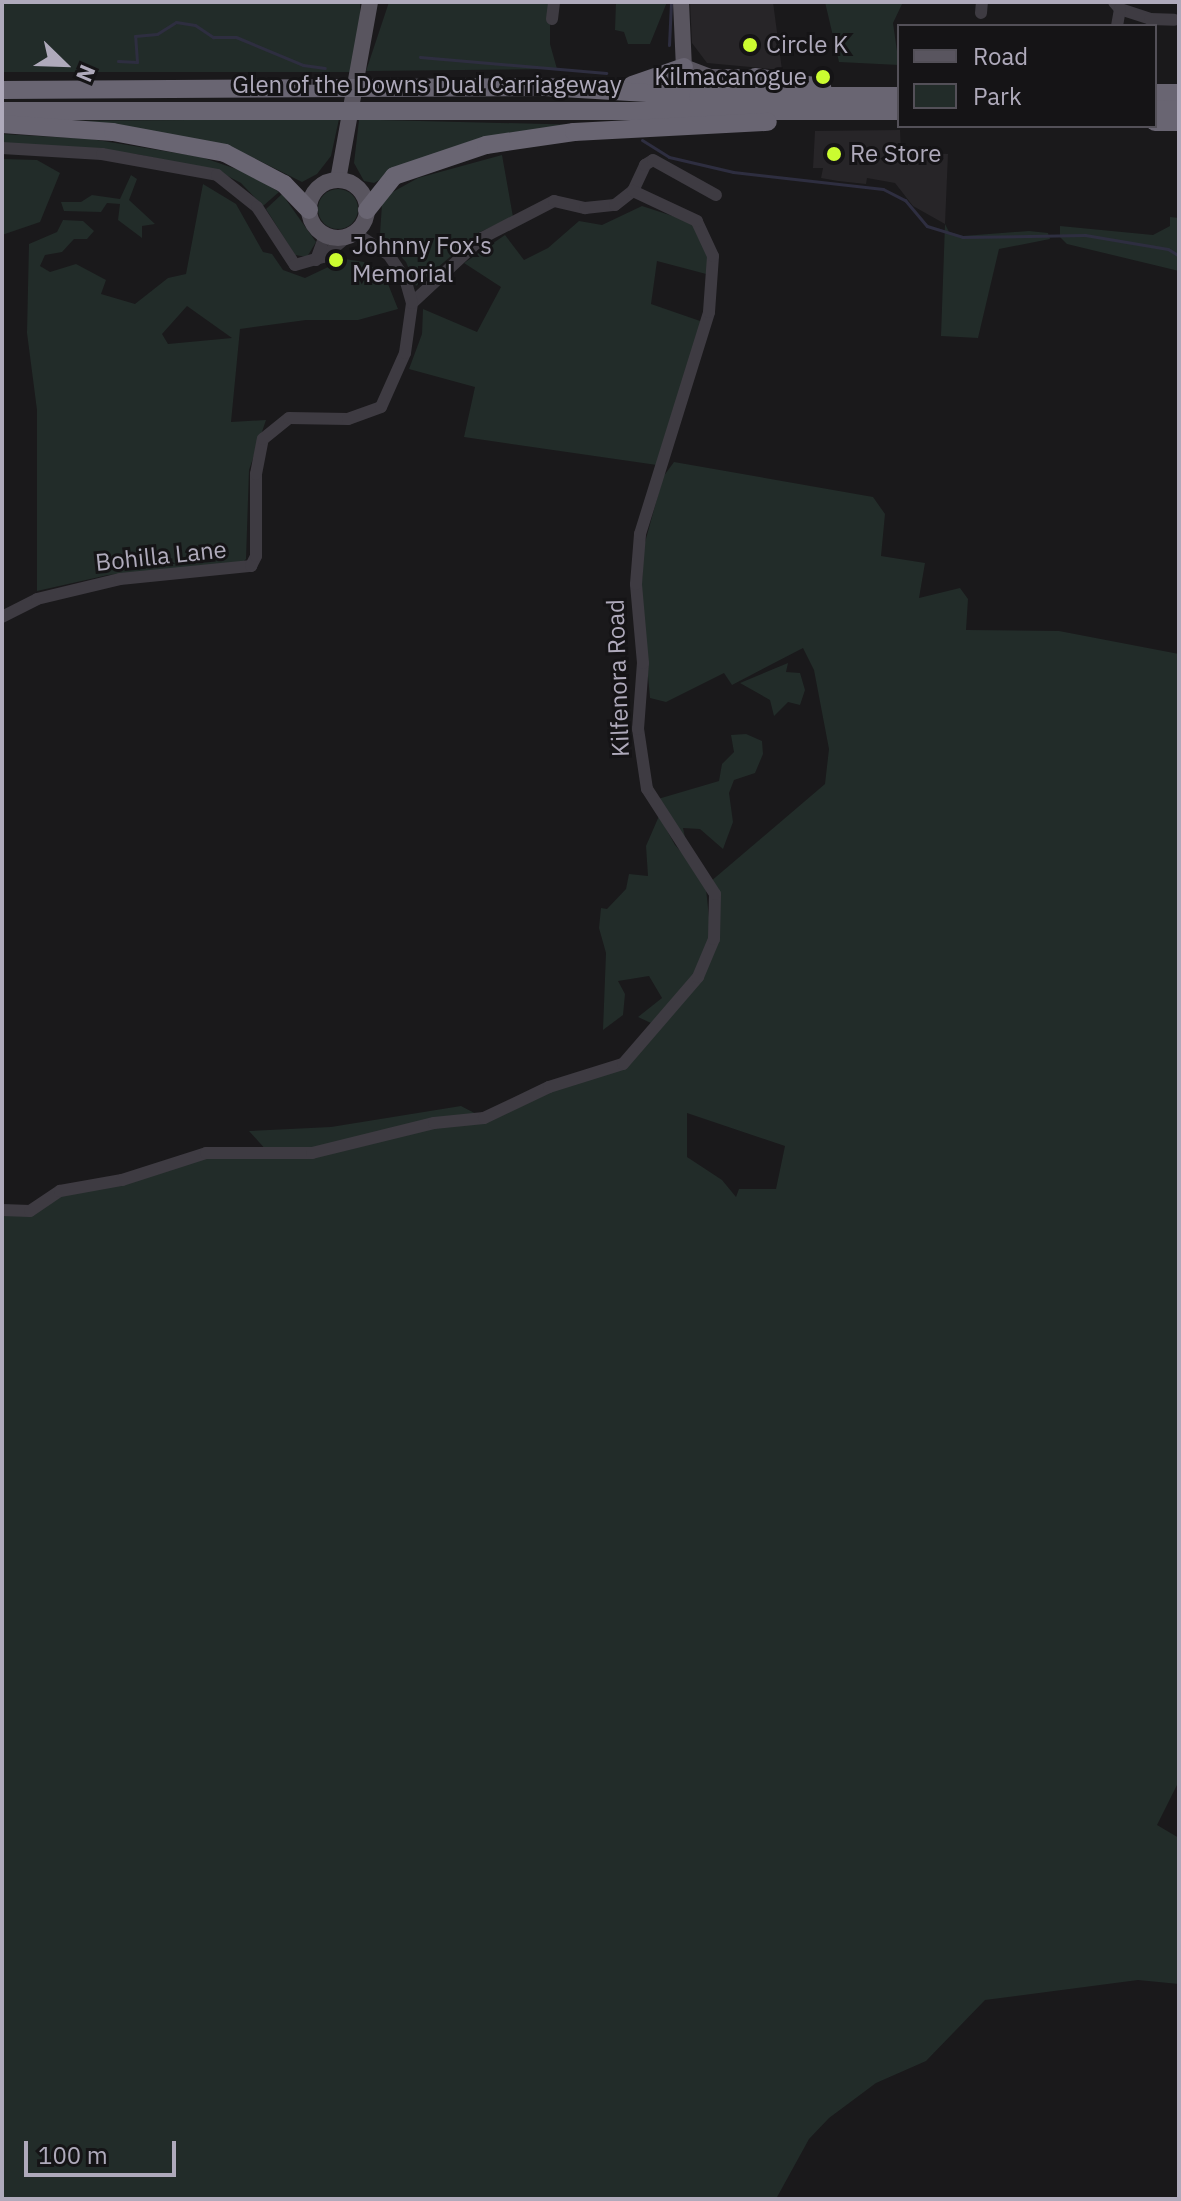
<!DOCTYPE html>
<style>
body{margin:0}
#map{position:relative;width:1181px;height:2201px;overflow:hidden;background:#1a191b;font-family:"IBM Plex Sans",sans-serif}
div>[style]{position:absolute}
.built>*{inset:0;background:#272528}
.green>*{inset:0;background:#222c29;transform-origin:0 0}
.round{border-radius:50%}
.stream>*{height:3px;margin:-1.5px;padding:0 1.5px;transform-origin:1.5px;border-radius:1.5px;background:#2e2e40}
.minor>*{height:12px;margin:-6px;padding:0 6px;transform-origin:6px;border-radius:6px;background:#3e3b42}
.major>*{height:16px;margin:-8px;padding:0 8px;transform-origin:8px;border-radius:8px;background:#59555f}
.major>.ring{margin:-8px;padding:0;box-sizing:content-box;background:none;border:16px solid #59555f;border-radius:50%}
.highway>*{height:18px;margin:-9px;padding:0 9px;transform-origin:9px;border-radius:9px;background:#696572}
.dots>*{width:22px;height:22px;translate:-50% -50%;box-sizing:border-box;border:4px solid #151416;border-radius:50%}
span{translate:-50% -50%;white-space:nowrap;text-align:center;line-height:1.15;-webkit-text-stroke:6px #151416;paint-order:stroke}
.poi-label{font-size:24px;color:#afaabb}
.left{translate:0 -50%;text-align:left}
.right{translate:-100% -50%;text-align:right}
.street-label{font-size:24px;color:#afaabb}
.frame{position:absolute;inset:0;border:4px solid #afaabb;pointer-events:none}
.legend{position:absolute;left:897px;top:24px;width:260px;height:104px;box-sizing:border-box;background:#151416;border:2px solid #535058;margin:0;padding:10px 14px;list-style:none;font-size:24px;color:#afaabb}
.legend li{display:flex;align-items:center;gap:16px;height:40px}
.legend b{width:40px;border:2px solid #535058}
.north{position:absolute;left:24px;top:24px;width:80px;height:80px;-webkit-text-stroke:6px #151416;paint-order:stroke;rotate:113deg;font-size:22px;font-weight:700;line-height:32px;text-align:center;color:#afaabb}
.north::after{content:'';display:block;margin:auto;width:28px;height:36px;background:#afaabb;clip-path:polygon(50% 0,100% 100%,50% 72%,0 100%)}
.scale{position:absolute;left:24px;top:2141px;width:152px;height:36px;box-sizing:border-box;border:4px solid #afaabb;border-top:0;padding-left:10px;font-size:24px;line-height:28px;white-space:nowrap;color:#afaabb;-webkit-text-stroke:6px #151416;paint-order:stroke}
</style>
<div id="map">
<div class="built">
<i style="clip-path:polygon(690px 2px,773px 2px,782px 70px,707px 63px,692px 43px)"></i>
<i style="clip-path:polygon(900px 130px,901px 152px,948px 154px,945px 224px,913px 206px,895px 183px,867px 178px,866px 184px,838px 181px,821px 178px,823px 168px,813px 168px,815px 131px)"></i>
</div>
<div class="green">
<i style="left:2px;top:2px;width:358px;height:70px"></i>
<i style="clip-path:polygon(389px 2px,550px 2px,550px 44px,557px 69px,366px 71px)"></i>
<i style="clip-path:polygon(616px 2px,667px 2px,650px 44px,628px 44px,624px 32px,615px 30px)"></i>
<i style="clip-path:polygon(825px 2px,903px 2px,893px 23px,899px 65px,839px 62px)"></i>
<i style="clip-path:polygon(339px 119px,331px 156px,317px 174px,302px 182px,246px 154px,52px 121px)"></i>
<i style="clip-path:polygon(359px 120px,380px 120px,585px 125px,393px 172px,374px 183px,364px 181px,354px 163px)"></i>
<i style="clip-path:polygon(2px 134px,91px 139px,201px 157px,254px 175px,279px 192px,263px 206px,241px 183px,218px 171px,136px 154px,2px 143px)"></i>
<i style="clip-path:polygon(502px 155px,513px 217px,478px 233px,416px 286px,406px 262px,380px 234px,382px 204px,389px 194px,418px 178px)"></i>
<i style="clip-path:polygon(2px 159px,37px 160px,60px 173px,40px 222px,2px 235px)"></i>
<i style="clip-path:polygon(131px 175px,137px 179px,129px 200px,155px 224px,142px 226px,142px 238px,118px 220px,120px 204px,107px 203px,101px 212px,64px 211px,61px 202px,81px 202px,92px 195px,120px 199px)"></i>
<i style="clip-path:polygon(evenodd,203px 184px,236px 204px,263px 252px,272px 254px,283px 270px,305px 278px,345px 259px,364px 262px,384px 274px,398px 309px,358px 320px,306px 320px,240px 329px,231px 422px,266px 420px,249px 470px,246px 559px,242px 563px,108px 575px,37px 591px,37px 410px,27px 333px,29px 244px,57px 232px,63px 220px,83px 221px,94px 231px,87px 239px,74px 239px,62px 252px,45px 255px,40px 266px,50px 272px,76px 264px,106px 280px,101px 294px,135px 304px,168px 278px,186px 274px,203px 184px,187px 306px,232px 338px,168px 344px,162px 334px,187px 306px)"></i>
<i class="round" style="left:318px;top:189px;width:40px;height:40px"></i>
<i style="clip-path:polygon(282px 194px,316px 242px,307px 257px,295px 255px,266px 209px)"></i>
<i style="clip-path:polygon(642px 206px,694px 223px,705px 234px,710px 275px,657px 261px,651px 304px,703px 322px,657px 465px,464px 437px,475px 387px,409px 369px,422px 334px,423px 309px,477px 332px,501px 287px,464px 263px,505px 235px,524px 260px,548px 248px,579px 221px,602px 225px)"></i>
<i style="clip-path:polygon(1170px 217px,1179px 218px,1179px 271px,1067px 244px,1060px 237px,1060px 226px,1153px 235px,1170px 226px)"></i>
<i style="clip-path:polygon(945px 224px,949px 232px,963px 236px,1029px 231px,1048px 233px,1050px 239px,999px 249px,978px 338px,941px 336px)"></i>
<i style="clip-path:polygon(evenodd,674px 462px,873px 497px,885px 514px,881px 556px,925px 563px,919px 598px,960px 588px,968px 599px,966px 630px,1059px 631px,1179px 654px,1179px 1781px,1157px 1825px,1179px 1838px,1179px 1984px,1138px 1980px,985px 2000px,926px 2061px,876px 2083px,829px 2118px,809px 2139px,776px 2199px,2px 2199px,2px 1210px,22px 1212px,54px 1195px,186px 1157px,268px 1152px,249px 1131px,331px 1127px,461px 1106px,484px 1118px,623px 1064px,709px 957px,710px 882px,825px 784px,829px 749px,814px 670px,803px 648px,732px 685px,724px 673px,666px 702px,650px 698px,641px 598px,644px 546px,663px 477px,674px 462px,687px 1113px,785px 1146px,776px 1189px,739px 1189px,736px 1197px,722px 1180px,687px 1157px,687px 1113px)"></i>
<i style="clip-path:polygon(788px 663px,786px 672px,800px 673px,805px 690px,800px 705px,788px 702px,774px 716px,770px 700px,740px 683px)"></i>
<i style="clip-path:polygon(746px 734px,762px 741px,763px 754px,755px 773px,734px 780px,729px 793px,733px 822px,723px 849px,700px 829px,683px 828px,687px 847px,658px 799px,719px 781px,722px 764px,734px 752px,731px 735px)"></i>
<i style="clip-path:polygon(659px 816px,675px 845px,705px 879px,711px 937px,697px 974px,651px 1023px,638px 1017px,662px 998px,649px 976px,618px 981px,625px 994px,623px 1015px,603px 1030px,606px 953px,599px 928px,601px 908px,607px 909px,626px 889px,629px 874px,648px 876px,646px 846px)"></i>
</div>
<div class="stream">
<i style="left:669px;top:45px;width:43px;rotate:-87.3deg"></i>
<i style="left:420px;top:57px;width:187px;rotate:4.9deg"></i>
<i style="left:118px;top:61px;width:19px;rotate:3deg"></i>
<i style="left:137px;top:62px;width:26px;rotate:-94deg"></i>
<i style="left:135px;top:36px;width:22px;rotate:-5deg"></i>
<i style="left:157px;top:34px;width:22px;rotate:-32deg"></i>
<i style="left:176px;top:22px;width:19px;rotate:9deg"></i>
<i style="left:195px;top:25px;width:22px;rotate:34deg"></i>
<i style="left:213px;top:37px;width:23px"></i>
<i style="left:236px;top:37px;width:73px;rotate:22.7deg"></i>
<i style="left:303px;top:65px;width:22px;rotate:8deg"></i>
<i style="left:642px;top:140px;width:32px;rotate:32deg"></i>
<i style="left:669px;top:157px;width:66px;rotate:13.2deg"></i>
<i style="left:733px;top:172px;width:151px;rotate:6.5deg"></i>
<i style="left:883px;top:189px;width:25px;rotate:27deg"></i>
<i style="left:905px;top:200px;width:34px;rotate:50deg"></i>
<i style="left:927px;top:226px;width:37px;rotate:17deg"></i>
<i style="left:962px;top:237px;width:123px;rotate:-0.9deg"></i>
<i style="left:1085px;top:235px;width:84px;rotate:9.6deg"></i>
<i style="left:1168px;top:249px;width:13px;rotate:32deg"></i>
</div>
<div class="minor">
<i style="left:1114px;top:2px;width:9px;rotate:49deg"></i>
<i style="left:1120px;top:9px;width:32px;rotate:18deg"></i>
<i style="left:1150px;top:19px;width:24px;rotate:2deg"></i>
<i style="left:981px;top:13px;width:11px;rotate:-85deg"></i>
<i style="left:552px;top:19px;width:17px;rotate:-83deg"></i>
<i style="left:1117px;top:26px;width:17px;rotate:-80deg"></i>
<i style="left:2px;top:148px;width:100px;rotate:3.4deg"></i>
<i style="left:102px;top:154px;width:117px;rotate:10.3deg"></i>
<i style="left:217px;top:175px;width:51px;rotate:38.7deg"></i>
<i style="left:257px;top:207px;width:69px;rotate:56.8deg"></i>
<i style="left:295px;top:265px;width:29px;rotate:-16deg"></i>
<i style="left:323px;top:257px;width:33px;rotate:-40deg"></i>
<i style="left:316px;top:260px;width:27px;rotate:-70deg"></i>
<i style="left:412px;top:303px;width:96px;rotate:-42.9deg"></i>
<i style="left:482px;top:238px;width:81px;rotate:-27.2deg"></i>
<i style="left:554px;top:201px;width:32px;rotate:13deg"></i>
<i style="left:585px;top:208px;width:30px;rotate:-6deg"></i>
<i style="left:615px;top:205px;width:23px;rotate:-38deg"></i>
<i style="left:633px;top:191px;width:29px;rotate:-65deg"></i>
<i style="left:645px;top:165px;width:9px;rotate:-32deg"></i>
<i style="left:653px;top:160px;width:72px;rotate:29.1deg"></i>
<i style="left:2px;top:617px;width:39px;rotate:-27deg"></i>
<i style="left:37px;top:599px;width:85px;rotate:-13.5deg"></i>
<i style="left:120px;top:579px;width:132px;rotate:-5.7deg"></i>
<i style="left:251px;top:566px;width:11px;rotate:-63deg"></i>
<i style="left:256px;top:556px;width:82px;rotate:-90deg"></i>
<i style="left:256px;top:474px;width:36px;rotate:-79deg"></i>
<i style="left:263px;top:439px;width:33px;rotate:-39deg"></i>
<i style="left:289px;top:418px;width:59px;rotate:1deg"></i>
<i style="left:348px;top:419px;width:35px;rotate:-20deg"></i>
<i style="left:381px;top:407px;width:59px;rotate:-66deg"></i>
<i style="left:405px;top:353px;width:50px;rotate:-82deg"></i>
<i style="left:412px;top:303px;width:25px;rotate:-106deg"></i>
<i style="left:405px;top:279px;width:29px;rotate:-124deg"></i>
<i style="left:389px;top:255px;width:40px;rotate:-147.1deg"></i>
<i style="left:2px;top:1210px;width:28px;rotate:2deg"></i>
<i style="left:30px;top:1211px;width:36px;rotate:-34deg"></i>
<i style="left:60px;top:1191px;width:63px;rotate:-10.1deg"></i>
<i style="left:122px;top:1180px;width:88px;rotate:-17.8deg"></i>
<i style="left:206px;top:1153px;width:106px"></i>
<i style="left:312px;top:1153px;width:126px;rotate:-13.8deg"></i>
<i style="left:434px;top:1123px;width:50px;rotate:-5.7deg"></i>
<i style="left:484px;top:1118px;width:72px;rotate:-25.5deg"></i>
<i style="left:549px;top:1087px;width:77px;rotate:-17.3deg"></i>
<i style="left:623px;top:1064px;width:115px;rotate:-49.2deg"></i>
<i style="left:698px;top:977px;width:41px;rotate:-67.2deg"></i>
<i style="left:714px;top:939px;width:45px;rotate:-88.7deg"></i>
<i style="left:715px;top:894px;width:125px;rotate:-122.9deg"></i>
<i style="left:647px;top:789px;width:61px;rotate:-98.5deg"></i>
<i style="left:638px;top:729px;width:66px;rotate:-85.7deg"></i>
<i style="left:643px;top:663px;width:79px;rotate:-95.1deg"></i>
<i style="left:636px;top:584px;width:50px;rotate:-85.4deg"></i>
<i style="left:640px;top:534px;width:232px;rotate:-72.7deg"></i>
<i style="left:709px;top:312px;width:56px;rotate:-85.9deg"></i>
<i style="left:713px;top:256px;width:38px;rotate:-115deg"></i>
<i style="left:697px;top:221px;width:71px;rotate:-154.9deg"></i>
</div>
<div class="major">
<i style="left:681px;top:2px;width:65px;rotate:87.4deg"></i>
<i style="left:684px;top:67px;width:28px;rotate:21deg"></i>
<i style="left:710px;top:77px;width:45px"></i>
<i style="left:338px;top:180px;width:181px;rotate:-79.8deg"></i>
<i class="ring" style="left:309px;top:180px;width:42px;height:42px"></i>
</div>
<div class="highway">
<i style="left:755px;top:77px;width:68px;rotate:8.5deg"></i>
<i style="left:632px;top:85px;width:55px;rotate:-19.1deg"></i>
<i style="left:2px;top:90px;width:543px;rotate:-0.32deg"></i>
<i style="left:545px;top:87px;width:153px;rotate:3.4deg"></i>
<i style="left:698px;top:96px;width:201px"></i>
<i style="left:1155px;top:93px;width:24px"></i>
<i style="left:1155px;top:110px;width:24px;rotate:-2deg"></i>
<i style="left:2px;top:111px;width:897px"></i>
<i style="left:1155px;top:122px;width:24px"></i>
<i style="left:2px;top:124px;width:111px;rotate:4.1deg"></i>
<i style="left:113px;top:132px;width:114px;rotate:10.6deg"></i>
<i style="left:225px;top:153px;width:67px;rotate:27.7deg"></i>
<i style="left:284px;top:184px;width:36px;rotate:46deg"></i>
<i style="left:367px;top:210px;width:43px;rotate:-51.5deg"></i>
<i style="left:394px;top:176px;width:97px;rotate:-18.6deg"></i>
<i style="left:486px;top:145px;width:89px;rotate:-8.4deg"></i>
<i style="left:574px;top:132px;width:194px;rotate:-3deg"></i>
</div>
<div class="dots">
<i style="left:750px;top:45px;background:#cbfc30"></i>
<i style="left:823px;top:77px;background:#cbfc30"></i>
<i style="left:834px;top:154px;background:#cbfc30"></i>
<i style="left:336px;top:260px;background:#cbfc30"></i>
</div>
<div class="poi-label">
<span class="left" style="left:766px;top:45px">Circle K</span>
<span class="right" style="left:807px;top:77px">Kilmacanogue</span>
<span class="left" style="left:850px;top:154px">Re Store</span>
<span class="left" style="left:352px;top:260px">Johnny Fox's<br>Memorial</span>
</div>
<div class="street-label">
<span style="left:427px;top:85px">Glen of the Downs Dual Carriageway</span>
<span style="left:161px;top:556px;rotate:-6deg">Bohilla Lane</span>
<span style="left:618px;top:678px;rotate:-92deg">Kilfenora Road</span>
</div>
<div class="frame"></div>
<ul class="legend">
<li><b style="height:10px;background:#59555f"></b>Road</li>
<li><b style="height:22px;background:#222c29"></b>Park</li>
</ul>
<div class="north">N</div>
<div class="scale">100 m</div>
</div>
